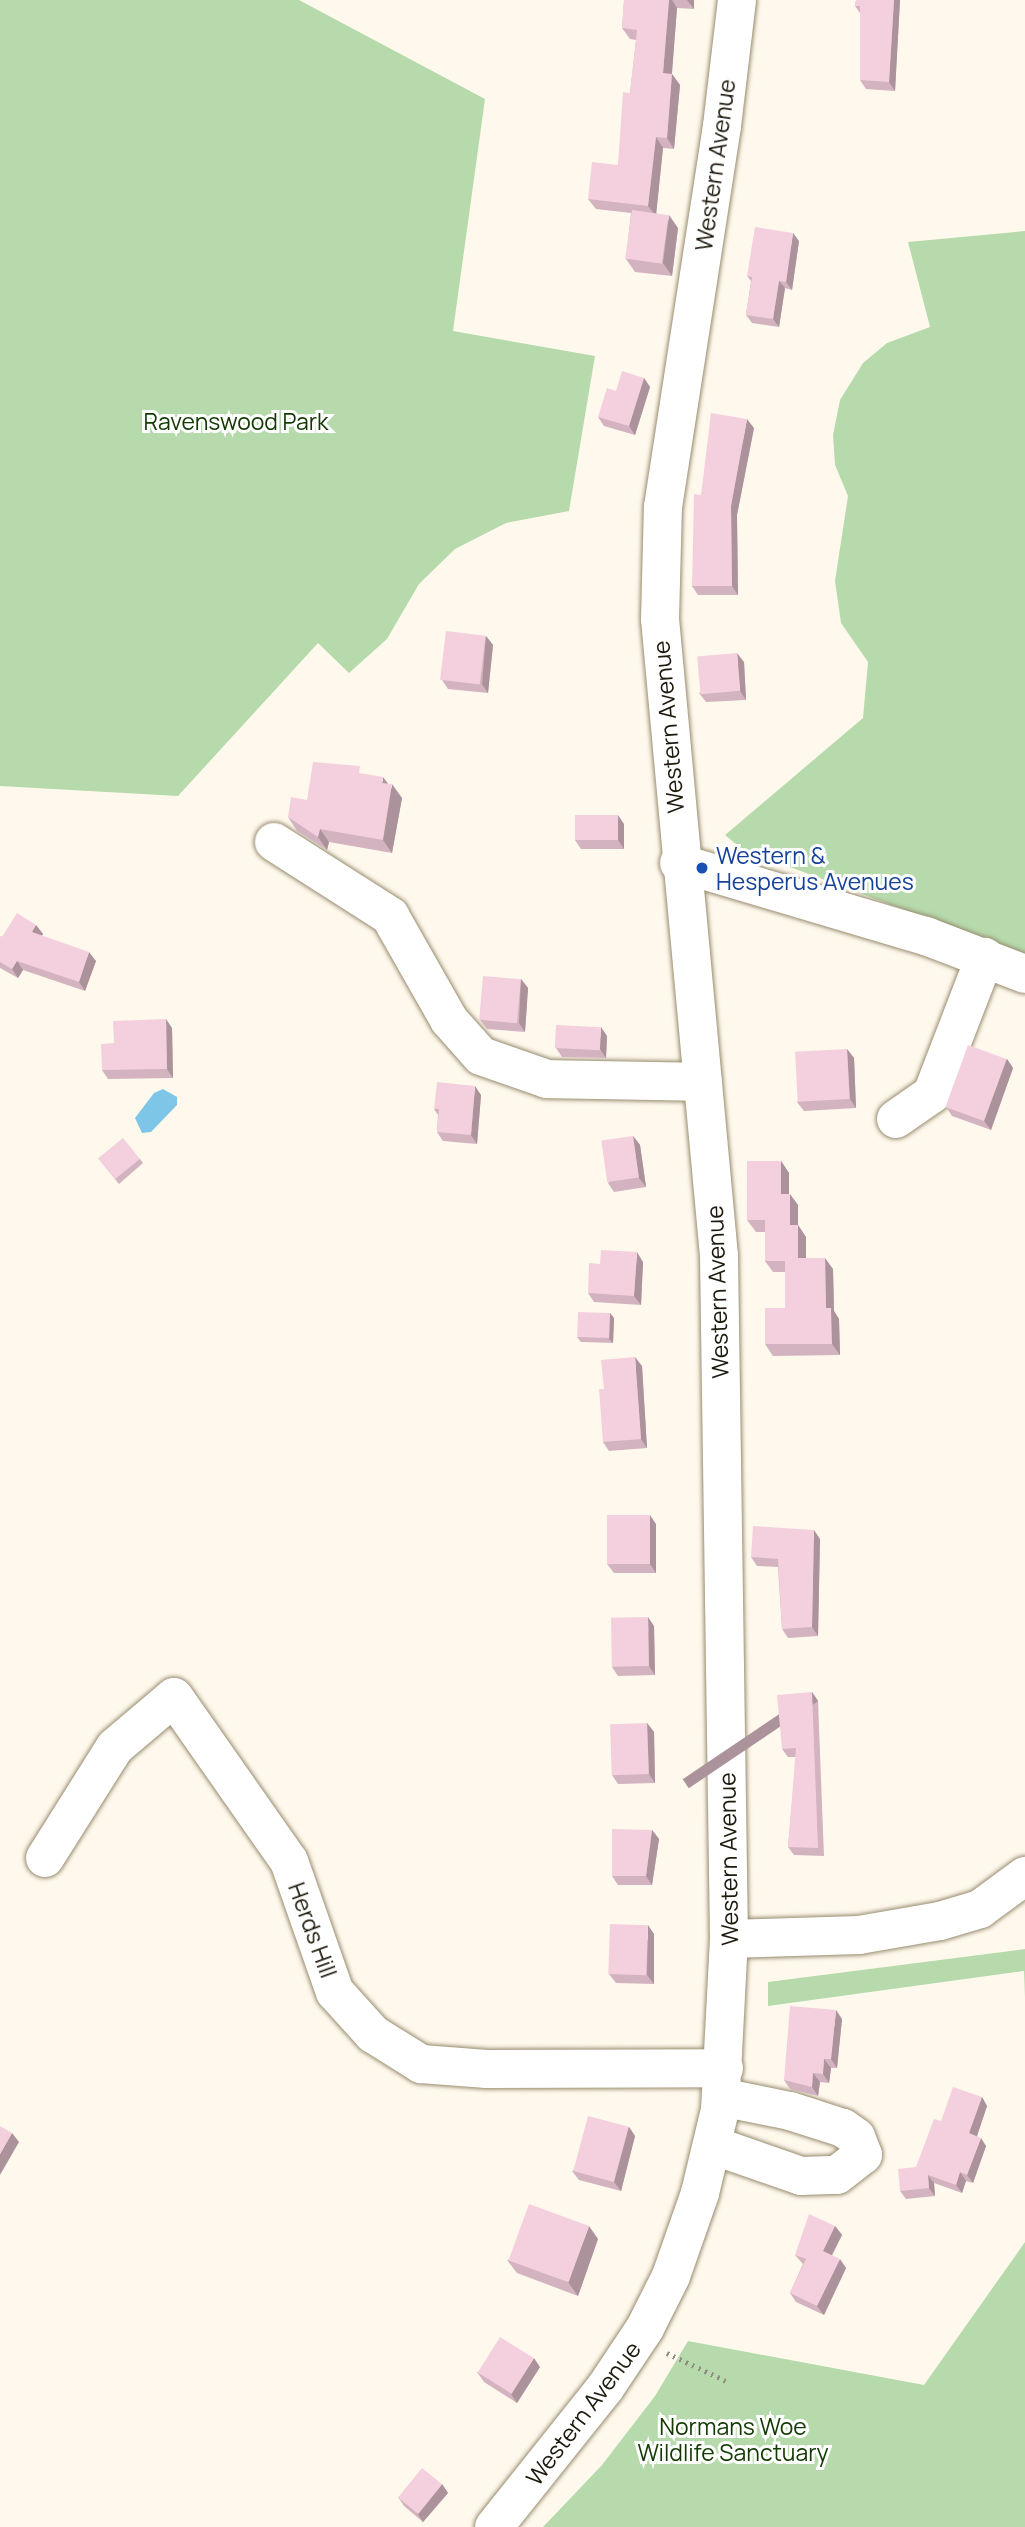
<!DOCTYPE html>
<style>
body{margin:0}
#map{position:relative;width:1025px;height:2527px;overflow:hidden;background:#fff9ed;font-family:Manrope,sans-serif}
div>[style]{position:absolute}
.green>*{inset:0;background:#b6daac}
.water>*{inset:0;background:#7dc6e7}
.path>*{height:4.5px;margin-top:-2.25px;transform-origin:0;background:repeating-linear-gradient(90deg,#928d81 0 2px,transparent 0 7px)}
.roads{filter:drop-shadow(0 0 2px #988c6f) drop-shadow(0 0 2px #988c6f)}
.minor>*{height:38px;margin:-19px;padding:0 19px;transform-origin:19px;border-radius:19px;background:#fff}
.major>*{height:38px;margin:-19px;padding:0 19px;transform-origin:19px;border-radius:19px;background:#fff}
.wall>*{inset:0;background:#d2b3bf}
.shaded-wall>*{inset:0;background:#ab929b;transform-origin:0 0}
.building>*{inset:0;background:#f4d0de;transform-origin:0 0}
.dots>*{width:19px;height:19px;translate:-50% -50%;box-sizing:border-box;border:4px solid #fff;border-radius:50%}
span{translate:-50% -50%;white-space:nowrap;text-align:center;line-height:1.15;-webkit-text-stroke:6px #fff;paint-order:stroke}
.street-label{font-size:23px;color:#1e190d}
.park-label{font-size:23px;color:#123a02}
.transit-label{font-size:23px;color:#164399}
.left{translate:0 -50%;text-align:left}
</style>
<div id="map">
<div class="green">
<i style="clip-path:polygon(0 0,299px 0,485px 99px,453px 331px,595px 356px,569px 511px,506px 523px,455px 549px,419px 584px,387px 639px,349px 673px,318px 643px,178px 796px,0 786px)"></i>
<i style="clip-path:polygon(1025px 231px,1025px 955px,742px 849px,725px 835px,863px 718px,868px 662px,841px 623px,835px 581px,848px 496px,835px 465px,833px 435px,840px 400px,863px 363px,887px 343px,930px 327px,908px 242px)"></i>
<i style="clip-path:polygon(1025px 1949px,1025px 1998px,1024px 1971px,768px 2006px,768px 1982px)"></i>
<i style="clip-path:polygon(1025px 2242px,1025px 2527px,543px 2527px,602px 2465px,655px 2396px,688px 2341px,924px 2385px)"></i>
</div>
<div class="water">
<i style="clip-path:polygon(163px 1089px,177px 1097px,177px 1105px,151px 1132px,142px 1133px,135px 1118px,154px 1093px)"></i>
</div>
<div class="path">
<i style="left:667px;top:2353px;width:65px;rotate:25.4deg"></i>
</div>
<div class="roads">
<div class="minor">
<i style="left:274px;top:842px;width:138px;rotate:32.5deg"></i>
<i style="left:390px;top:916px;width:120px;rotate:60.4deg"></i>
<i style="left:449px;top:1020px;width:48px;rotate:48.4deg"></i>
<i style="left:481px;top:1056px;width:70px;rotate:19.2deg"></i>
<i style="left:547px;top:1079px;width:156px;rotate:1.1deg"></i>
<i style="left:679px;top:863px;width:258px;rotate:16.5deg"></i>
<i style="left:926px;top:936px;width:106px;rotate:21deg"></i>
<i style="left:896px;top:1119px;width:44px;rotate:-34.8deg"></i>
<i style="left:932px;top:1094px;width:147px;rotate:-68.9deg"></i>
<i style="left:45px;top:1858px;width:131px;rotate:-57.8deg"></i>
<i style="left:115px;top:1747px;width:77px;rotate:-40.3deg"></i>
<i style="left:174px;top:1697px;width:200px;rotate:55deg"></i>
<i style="left:289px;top:1861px;width:139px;rotate:70.7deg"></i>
<i style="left:335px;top:1992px;width:57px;rotate:47.9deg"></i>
<i style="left:373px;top:2034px;width:57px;rotate:32deg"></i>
<i style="left:421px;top:2064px;width:66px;rotate:4.3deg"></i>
<i style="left:487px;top:2069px;width:237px;rotate:-0.2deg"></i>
<i style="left:729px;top:1939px;width:130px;rotate:-1.8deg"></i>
<i style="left:859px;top:1935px;width:82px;rotate:-9.8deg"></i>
<i style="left:940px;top:1921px;width:42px;rotate:-16.7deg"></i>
<i style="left:980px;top:1909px;width:56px;rotate:-36.3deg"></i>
<i style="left:712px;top:2145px;width:94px;rotate:19.2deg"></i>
<i style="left:801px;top:2176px;width:36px;rotate:-2deg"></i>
<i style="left:837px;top:2175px;width:33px;rotate:-38deg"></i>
<i style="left:863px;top:2155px;width:19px;rotate:-111deg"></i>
<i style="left:856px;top:2137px;width:16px;rotate:-145deg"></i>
<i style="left:843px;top:2128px;width:56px;rotate:-162.2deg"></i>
<i style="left:790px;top:2111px;width:70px;rotate:-168.5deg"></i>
</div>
<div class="major">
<i style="left:494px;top:2527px;width:178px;rotate:-51.4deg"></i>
<i style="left:605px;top:2388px;width:72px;rotate:-56.3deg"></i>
<i style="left:645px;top:2328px;width:58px;rotate:-63.4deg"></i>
<i style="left:671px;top:2276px;width:88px;rotate:-70.7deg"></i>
<i style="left:700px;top:2193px;width:85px;rotate:-76.5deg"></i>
<i style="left:720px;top:2110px;width:171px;rotate:-87deg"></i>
<i style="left:729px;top:1939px;width:683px;rotate:-90.84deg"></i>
<i style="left:719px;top:1256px;width:640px;rotate:-95.29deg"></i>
<i style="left:660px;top:619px;width:112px;rotate:-88.5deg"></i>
<i style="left:663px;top:507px;width:386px;rotate:-81.2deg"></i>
<i style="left:722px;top:126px;width:127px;rotate:-83.2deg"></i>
</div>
</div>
<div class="wall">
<i style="clip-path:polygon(624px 0,694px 0,694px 9px,677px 8px,672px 74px,680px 85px,674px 149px,663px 148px,656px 213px,678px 228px,672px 276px,635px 272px,626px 259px,631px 213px,596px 209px,588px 199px,618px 165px,630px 93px,636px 40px,630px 39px,622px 28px)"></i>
<i style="clip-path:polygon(856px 0,900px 0,895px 91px,866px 89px,860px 80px,860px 13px,855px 6px)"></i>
<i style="clip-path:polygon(799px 241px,792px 290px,785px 288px,779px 327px,752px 323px,746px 315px,751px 281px,747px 276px)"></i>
<i style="clip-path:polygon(644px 378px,650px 387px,635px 435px,604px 426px,598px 417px,616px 391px)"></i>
<i style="clip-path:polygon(754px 428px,737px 515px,738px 595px,698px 595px,692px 586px,701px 495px)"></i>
<i style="clip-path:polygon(486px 636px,493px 645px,488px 693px,448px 689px,442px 680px)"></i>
<i style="clip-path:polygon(744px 662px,746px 700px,706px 702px,699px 693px)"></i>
<i style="clip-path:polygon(365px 774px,387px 783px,402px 798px,392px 853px,329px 842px,327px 850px,297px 831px,288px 817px,307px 800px)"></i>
<i style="clip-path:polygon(624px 824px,624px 849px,581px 849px,575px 840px)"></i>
<i style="clip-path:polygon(36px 925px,43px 934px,42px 936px,96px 961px,85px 991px,23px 970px,18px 978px,0 968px,0 936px,2px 937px)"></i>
<i style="clip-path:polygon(521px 979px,528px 988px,525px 1032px,487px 1029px,480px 1020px)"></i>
<i style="clip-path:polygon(172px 1028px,173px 1078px,108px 1079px,102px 1070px,114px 1043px)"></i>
<i style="clip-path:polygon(607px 1036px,606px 1058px,562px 1057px,556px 1048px)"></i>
<i style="clip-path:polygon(847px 1049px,854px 1058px,856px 1108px,804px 1111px,797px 1102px)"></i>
<i style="clip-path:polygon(1007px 1059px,1013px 1068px,991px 1130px,952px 1116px,946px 1107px)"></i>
<i style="clip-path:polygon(481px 1095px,477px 1144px,443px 1141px,437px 1132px,438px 1115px,434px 1109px)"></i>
<i style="clip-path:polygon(633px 1136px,640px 1145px,646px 1187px,614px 1192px,608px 1183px)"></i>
<i style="clip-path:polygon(98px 1158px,140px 1159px,143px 1163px,119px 1184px)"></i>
<i style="clip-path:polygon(781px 1161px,789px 1173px,789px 1194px,798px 1205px,798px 1225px,806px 1237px,806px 1258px,833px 1269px,834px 1311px,839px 1319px,840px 1355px,773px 1356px,765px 1344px,785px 1308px,785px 1272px,773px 1272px,765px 1261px,765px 1232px,756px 1232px,747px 1220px)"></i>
<i style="clip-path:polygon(643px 1262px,641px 1305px,594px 1302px,588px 1293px)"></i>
<i style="clip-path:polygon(610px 1313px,614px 1318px,613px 1343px,581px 1342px,577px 1337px)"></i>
<i style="clip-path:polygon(642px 1366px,647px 1448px,609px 1451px,603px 1442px,604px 1389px)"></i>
<i style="clip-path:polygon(656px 1524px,656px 1573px,614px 1573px,607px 1564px)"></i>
<i style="clip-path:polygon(820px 1539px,818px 1636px,788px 1638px,782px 1629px,778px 1567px,757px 1566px,751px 1557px)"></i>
<i style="clip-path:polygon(654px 1626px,655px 1675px,618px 1676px,612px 1667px)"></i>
<i style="clip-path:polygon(812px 1692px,818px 1701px,824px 1856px,794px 1855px,788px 1847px,796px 1757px,788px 1757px,782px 1749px)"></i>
<i style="clip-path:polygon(647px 1723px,654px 1732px,655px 1783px,618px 1784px,612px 1775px)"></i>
<i style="clip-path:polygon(652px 1830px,659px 1839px,652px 1885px,618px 1885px,612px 1876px)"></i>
<i style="clip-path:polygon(654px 1934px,654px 1984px,616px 1983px,609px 1974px)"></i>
<i style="clip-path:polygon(842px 2019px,837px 2068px,831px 2068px,829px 2083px,820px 2082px,818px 2096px,790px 2089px,784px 2080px)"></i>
<i style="clip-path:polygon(982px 2097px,987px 2106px,977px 2136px,986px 2146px,973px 2183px,966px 2181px,962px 2193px,934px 2183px,935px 2196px,906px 2199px,900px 2191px,916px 2167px,941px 2121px)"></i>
<i style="clip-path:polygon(629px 2127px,635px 2136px,621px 2191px,579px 2180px,572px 2171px)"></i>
<i style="clip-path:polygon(835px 2226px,842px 2235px,832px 2256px,846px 2268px,824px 2315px,796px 2302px,790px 2293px,803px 2264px,795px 2255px)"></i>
<i style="clip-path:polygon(598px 2239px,578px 2296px,517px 2273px,507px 2260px)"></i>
<i style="clip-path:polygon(540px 2367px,517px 2403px,484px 2382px,477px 2372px)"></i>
<i style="clip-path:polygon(442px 2484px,448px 2493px,423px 2522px,404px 2506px,398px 2497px)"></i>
</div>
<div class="shaded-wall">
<i style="clip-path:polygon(669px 0,672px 0,677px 8px,671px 84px,663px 73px)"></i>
<i style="clip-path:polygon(687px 0,694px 0,694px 9px)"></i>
<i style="clip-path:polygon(894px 0,900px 0,895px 91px,889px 82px)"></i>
<i style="clip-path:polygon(672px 74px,680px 85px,674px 149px,667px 138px)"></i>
<i style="clip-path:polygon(656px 137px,663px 148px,656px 216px,648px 206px)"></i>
<i style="clip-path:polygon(669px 215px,678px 228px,672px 276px,663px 263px)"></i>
<i style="clip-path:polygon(793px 233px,799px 241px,792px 290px,786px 282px)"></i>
<i style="clip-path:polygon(779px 281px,785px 288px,779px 327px,773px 319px)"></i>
<i style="clip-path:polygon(644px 378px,650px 387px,635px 435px,629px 426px)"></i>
<i style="clip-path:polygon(747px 419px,754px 428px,737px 515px,738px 595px,732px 586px,731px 506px)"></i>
<i style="clip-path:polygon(486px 636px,493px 645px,488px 693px,482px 684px)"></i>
<i style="clip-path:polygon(737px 653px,744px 662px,746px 700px,740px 691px)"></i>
<i style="clip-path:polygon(383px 777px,392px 789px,392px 784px,402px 798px,392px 853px,383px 840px)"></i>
<i style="clip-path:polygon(618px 815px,624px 824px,624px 849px,618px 840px)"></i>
<i style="clip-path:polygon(320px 829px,329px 842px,327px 850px,318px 837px)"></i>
<i style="clip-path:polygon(36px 925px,43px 934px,38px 941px,32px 932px)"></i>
<i style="clip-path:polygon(89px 952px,96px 961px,85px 991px,79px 982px)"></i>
<i style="clip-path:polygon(17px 961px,23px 970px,18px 978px,12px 969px)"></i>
<i style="clip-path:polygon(521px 979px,528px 988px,525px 1032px,519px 1023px)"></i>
<i style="clip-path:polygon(166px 1019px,172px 1028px,173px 1078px,167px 1069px)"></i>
<i style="clip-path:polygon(601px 1027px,607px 1036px,606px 1058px,600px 1049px)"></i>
<i style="clip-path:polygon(847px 1049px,854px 1058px,856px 1108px,850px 1099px)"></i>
<i style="clip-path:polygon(1007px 1059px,1013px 1068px,991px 1130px,984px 1121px)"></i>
<i style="clip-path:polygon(475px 1086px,481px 1095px,477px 1144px,471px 1135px)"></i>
<i style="clip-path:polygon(633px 1136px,640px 1145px,646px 1187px,639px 1178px)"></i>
<i style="clip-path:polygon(781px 1161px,789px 1173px,789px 1205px,781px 1194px)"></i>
<i style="clip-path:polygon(790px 1194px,798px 1205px,798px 1225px,806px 1237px,806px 1270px,798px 1258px,790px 1225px)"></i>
<i style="clip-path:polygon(637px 1252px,643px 1262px,641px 1305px,634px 1296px)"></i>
<i style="clip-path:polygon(825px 1258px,833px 1269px,834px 1311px,839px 1319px,840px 1355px,832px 1344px,826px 1308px)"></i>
<i style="clip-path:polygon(610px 1313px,614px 1318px,613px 1343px,609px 1339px)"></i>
<i style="clip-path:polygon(635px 1357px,642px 1366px,647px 1448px,641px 1439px)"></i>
<i style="clip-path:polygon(650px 1515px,656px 1524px,656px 1573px,650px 1564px)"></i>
<i style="clip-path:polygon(814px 1530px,820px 1539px,818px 1636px,812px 1627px)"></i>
<i style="clip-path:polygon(648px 1617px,654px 1626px,655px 1675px,649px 1666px)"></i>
<i style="left:812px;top:1692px;width:11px;height:156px;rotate:56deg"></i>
<i style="clip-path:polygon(647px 1723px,654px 1732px,655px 1783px,649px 1774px)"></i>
<i style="clip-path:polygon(652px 1830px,659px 1839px,652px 1885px,646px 1876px)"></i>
<i style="clip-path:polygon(648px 1925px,654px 1934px,654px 1984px,647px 1975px)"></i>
<i style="clip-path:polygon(836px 2010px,842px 2019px,837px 2068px,831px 2059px)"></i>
<i style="clip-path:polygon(824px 2059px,831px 2068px,829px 2083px,823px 2074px)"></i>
<i style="clip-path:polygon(813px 2073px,820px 2082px,818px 2096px,812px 2087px)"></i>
<i style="clip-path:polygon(982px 2097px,987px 2106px,975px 2142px,969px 2133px)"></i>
<i style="clip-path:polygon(629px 2127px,635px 2136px,621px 2191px,614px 2182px)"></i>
<i style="clip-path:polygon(12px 2133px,19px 2142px,0 2175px,0 2154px)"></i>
<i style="clip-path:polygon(981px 2138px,986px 2146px,973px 2183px,967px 2175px)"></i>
<i style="clip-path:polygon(960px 2172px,966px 2181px,962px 2193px,956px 2185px)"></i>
<i style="clip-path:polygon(928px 2175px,934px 2183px,935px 2196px,929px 2188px)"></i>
<i style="clip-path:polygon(589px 2226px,598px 2239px,578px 2296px,568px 2282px)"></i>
<i style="clip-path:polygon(835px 2226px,842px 2235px,829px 2260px,823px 2251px)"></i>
<i style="clip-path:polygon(840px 2259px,846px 2268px,824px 2315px,817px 2306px)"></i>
<i style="clip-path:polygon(534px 2358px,540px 2367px,517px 2403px,511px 2394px)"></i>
<i style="clip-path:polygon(442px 2484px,448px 2493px,423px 2522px,417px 2513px)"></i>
</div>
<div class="building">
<i style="clip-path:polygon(624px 0,669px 0,663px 73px,672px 74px,667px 138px,656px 137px,648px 206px,588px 199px,592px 162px,618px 165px,623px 92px,630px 93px,637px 30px,622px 28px)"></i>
<i style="clip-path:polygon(856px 0,894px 0,889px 82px,860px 80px,860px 6px,855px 6px)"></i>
<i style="left:632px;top:210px;width:37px;height:49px;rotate:8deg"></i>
<i style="clip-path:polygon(755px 227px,793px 233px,786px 282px,779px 281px,773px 319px,746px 315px,752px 277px,747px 276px)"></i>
<i style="clip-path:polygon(622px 371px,644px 378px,629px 426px,598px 417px,607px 388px,616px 391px)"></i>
<i style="clip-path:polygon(711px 413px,747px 419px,731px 506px,732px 586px,692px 586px,694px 494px,701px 495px)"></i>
<i style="left:446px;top:631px;width:40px;height:49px;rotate:7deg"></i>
<i style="left:737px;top:653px;width:38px;height:40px;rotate:85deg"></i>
<i style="clip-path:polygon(313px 762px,360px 766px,359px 773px,383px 777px,382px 783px,392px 784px,383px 840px,320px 829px,318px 837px,288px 817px,291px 797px,307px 800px)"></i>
<i style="left:575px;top:815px;width:43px;height:25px"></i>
<i style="clip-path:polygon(17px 913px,36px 925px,32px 932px,89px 952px,79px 982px,17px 961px,12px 969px,0 962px,0 936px,2px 937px)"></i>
<i style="left:483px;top:976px;width:38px;height:44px;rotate:5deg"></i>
<i style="clip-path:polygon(166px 1019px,167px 1069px,102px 1070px,101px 1044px,114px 1043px,113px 1021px)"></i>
<i style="left:556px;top:1025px;width:45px;height:23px;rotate:3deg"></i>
<i style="left:968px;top:1045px;width:41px;height:66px;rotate:20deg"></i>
<i style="left:847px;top:1049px;width:50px;height:52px;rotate:87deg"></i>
<i style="clip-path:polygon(437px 1082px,475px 1086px,471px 1135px,437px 1132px,439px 1109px,434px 1109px)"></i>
<i style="left:633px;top:1136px;width:42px;height:32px;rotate:82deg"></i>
<i style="left:123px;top:1138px;width:27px;height:32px;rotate:51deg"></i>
<i style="clip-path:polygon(747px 1161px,781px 1161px,781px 1194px,790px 1194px,790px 1225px,798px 1225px,798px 1258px,825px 1258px,826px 1308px,831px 1308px,832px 1344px,765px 1344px,765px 1308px,785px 1308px,785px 1261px,765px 1261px,765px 1220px,747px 1220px)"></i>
<i style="clip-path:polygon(601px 1250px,637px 1252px,634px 1296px,588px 1293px,589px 1263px,600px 1264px)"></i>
<i style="left:578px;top:1312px;width:32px;height:25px;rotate:2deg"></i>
<i style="clip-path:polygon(635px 1357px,641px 1439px,603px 1442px,599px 1389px,604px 1389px,601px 1360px)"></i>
<i style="left:607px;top:1515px;width:43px;height:49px"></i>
<i style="clip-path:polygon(753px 1526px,814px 1530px,812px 1627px,782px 1629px,778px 1559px,751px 1557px)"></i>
<i style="left:648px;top:1617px;width:49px;height:37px;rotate:89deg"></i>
<i style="clip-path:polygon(812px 1692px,818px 1848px,788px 1847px,796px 1748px,782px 1749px,777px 1695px)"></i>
<i style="left:647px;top:1723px;width:51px;height:37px;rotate:88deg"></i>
<i style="clip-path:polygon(612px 1829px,652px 1830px,646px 1876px,612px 1876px)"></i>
<i style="left:610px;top:1924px;width:38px;height:50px;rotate:2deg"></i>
<i style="clip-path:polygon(790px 2006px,836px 2010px,831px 2059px,824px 2059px,823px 2074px,813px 2073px,812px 2087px,784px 2080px)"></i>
<i style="clip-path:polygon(953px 2087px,982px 2097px,969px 2133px,981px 2138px,967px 2175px,960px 2172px,956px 2185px,928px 2175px,929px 2188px,900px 2191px,898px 2169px,916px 2167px,934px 2119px,941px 2121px)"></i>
<i style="left:588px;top:2116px;width:42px;height:57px;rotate:15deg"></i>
<i style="clip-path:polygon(0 2126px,12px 2133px,0 2154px)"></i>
<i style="left:529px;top:2204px;width:64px;height:60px;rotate:20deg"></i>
<i style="clip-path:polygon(809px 2214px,835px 2226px,823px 2251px,840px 2259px,817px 2306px,790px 2293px,806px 2259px,795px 2255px)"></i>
<i style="left:500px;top:2337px;width:40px;height:42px;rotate:32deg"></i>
<i style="left:422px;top:2468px;width:26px;height:38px;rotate:39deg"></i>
</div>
<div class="dots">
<i style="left:702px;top:868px;background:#1a4fb4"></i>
</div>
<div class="street-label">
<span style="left:715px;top:165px;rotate:-82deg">Western Avenue</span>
<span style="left:668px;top:727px;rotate:-95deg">Western Avenue</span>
<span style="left:717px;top:1292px;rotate:-92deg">Western Avenue</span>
<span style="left:728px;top:1859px;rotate:-91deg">Western Avenue</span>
<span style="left:313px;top:1930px;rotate:70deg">Herds Hill</span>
<span style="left:583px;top:2413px;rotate:-53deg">Western Avenue</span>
</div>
<div class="park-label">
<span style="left:236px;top:421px">Ravenswood Park</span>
<span style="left:733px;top:2439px">Normans Woe<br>Wildlife Sanctuary</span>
</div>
<div class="transit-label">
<span class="left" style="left:716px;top:868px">Western &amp;<br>Hesperus Avenues</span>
</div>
</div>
